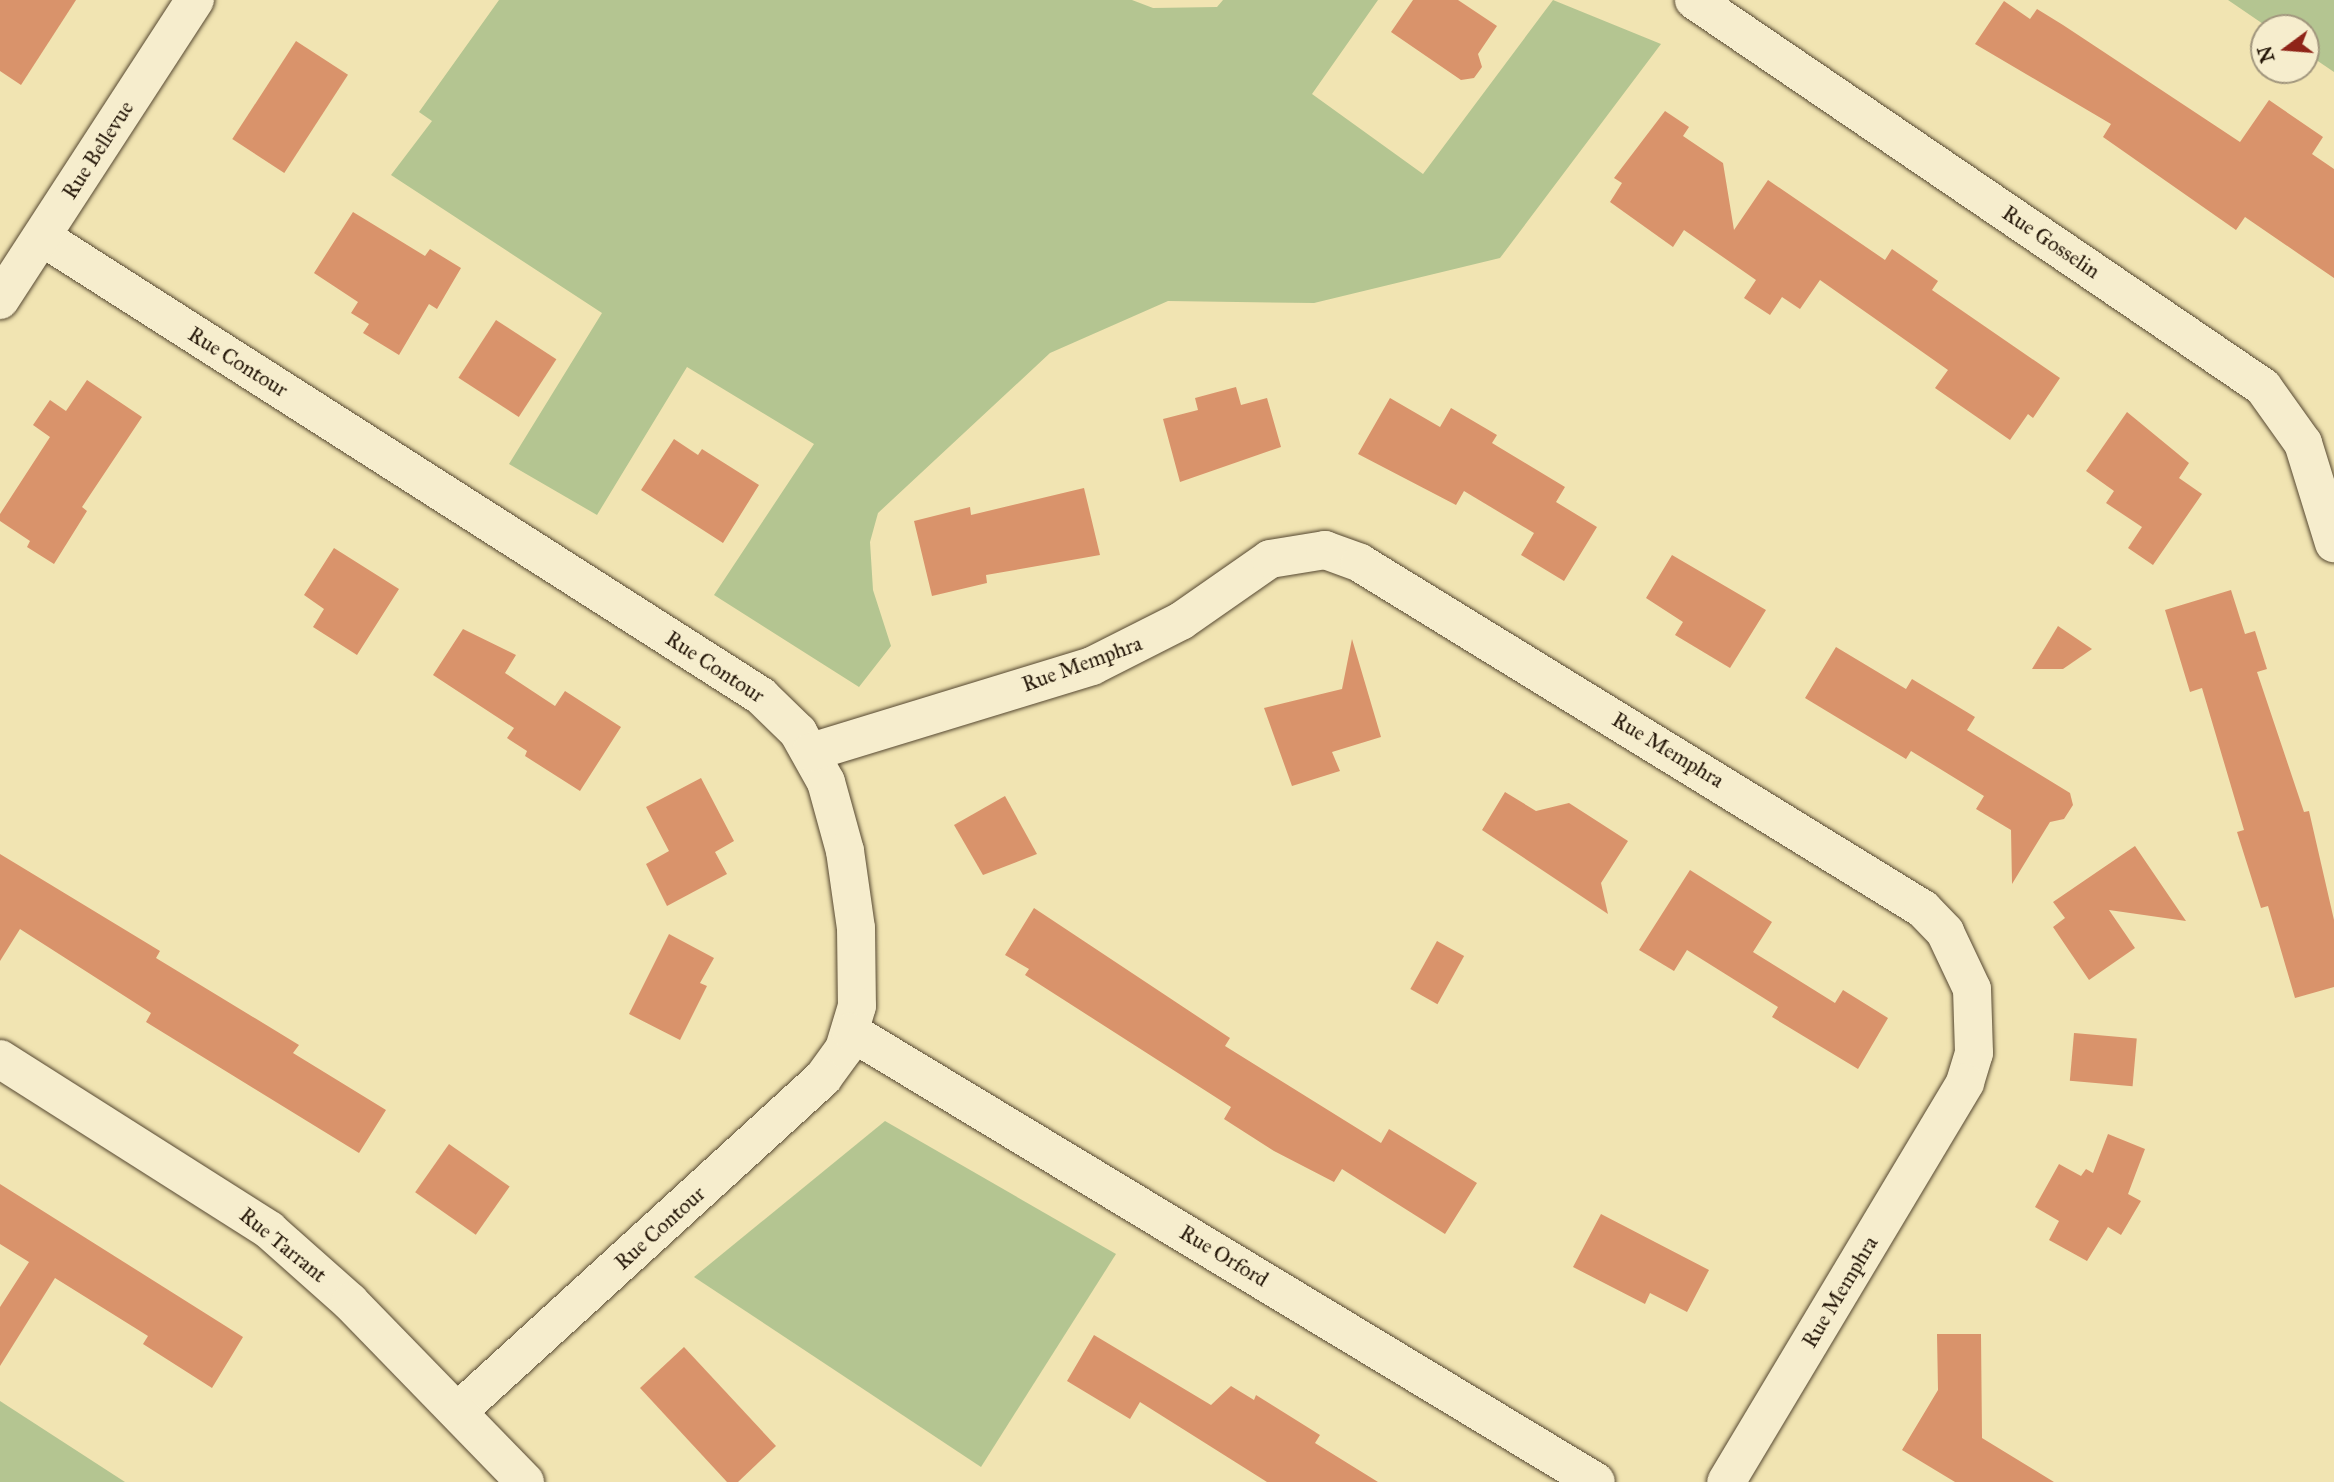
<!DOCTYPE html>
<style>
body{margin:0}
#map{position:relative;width:2334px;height:1482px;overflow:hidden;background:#f1e4b2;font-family:"IM FELL Great Primer",serif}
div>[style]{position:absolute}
.green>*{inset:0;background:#b4c591}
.building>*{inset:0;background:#d9936b;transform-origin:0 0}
.roads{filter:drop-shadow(0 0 2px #564831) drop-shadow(0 0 2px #564831)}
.minor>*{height:38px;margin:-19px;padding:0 19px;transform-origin:19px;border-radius:19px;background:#f6edcd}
span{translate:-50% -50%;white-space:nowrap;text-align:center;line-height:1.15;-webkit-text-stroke:5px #f6edcd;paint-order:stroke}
.street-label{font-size:21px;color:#221406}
.north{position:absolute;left:2250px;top:14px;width:70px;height:70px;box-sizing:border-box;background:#f6edcd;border:2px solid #a1967d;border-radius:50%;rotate:254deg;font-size:19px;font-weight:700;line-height:28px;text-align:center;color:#221406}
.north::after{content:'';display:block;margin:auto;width:24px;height:32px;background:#8f2418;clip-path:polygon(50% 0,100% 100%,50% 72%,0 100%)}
</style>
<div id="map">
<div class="green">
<i style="clip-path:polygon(499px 0,1132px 0,1153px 8px,1217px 7px,1223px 0,1378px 0,1312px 94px,1423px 174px,1553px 0,1661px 44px,1500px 258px,1314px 303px,1168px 301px,1050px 353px,878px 513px,870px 542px,873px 590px,891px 646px,859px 687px,714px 595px,814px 444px,687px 367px,597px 515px,509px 464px,602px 313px,391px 175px,432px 121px,419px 112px)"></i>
<i style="clip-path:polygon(2228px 0,2334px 0,2334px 72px,2306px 53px,2306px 28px,2269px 28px)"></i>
<i style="clip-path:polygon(885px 1121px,1116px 1254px,981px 1467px,694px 1277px)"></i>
<i style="clip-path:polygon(0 1401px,125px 1482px,0 1482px)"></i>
</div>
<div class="building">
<i style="clip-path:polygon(0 0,76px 0,21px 85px,0 71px)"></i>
<i style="clip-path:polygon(1413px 0,1458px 0,1497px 26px,1478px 54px,1482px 67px,1474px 78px,1461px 80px,1391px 32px)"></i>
<i style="clip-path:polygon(2004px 1px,2030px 19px,2037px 9px,2063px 25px,2240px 142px,2269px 100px,2323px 137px,2312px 154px,2334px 169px,2334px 278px,2245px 217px,2236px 230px,2103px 137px,2111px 124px,1975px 44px)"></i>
<i style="left:296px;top:41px;width:62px;height:117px;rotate:33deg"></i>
<i style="clip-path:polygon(1665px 111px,1689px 127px,1683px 136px,1723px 163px,1734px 230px,1768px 180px,1885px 260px,1892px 249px,1938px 281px,1932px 290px,2060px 378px,2033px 418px,2028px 414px,2010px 440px,1935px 388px,1948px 370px,1820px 280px,1800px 309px,1782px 297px,1770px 315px,1744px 298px,1756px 280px,1684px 230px,1673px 247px,1610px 202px,1622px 183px,1614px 178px)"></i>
<i style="clip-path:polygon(353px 212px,425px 256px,430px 249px,461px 268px,437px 309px,429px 304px,399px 355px,363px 333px,369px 324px,351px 313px,358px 302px,314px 273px)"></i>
<i style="left:496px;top:320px;width:72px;height:69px;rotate:33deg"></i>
<i style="clip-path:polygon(87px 380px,142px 417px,82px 507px,87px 511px,54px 564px,27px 547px,30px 541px,0 521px,0 514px,50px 437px,33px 425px,50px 400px,66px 411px)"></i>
<i style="clip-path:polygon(1236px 387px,1241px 405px,1267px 398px,1281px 447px,1180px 482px,1163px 419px,1198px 410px,1195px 398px)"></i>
<i style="clip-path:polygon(1390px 398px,1440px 427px,1451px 408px,1497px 435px,1492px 443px,1565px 487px,1556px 502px,1597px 527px,1564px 581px,1521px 555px,1534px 533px,1464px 491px,1456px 505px,1358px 454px)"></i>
<i style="clip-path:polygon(2127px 412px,2189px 463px,2179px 478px,2202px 494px,2153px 565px,2128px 548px,2142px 527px,2106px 503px,2114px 491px,2086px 471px)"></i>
<i style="clip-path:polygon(674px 439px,698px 455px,702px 449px,759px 485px,723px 543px,641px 490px)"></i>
<i style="clip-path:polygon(1084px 488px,1100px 555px,986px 575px,987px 583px,932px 596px,914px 521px,970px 507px,971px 515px)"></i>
<i style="clip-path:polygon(334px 548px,399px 589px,357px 655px,313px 627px,324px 609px,304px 595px)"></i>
<i style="clip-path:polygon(1672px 555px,1766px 610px,1730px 668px,1675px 635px,1683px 622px,1646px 598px)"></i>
<i style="clip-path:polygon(2231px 590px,2245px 634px,2255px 631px,2267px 669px,2257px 672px,2304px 812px,2309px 811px,2334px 920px,2334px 987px,2295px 998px,2268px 906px,2261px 908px,2237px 832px,2244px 830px,2202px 688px,2190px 692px,2165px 610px)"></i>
<i style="clip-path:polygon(2058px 626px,2092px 649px,2063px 669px,2032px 669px)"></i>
<i style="clip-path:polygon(463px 629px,516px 655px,505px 673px,555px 706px,565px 691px,621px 727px,580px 791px,525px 756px,527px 751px,507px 738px,514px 728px,433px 675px)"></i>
<i style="clip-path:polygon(1352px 639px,1381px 737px,1332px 752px,1340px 771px,1292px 786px,1264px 708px,1342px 689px)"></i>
<i style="clip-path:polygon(1836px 647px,1906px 689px,1912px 679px,1975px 717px,1967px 730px,2070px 793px,2073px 805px,2064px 819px,2050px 822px,2012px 884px,2011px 830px,1976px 809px,1984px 796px,1911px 751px,1906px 759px,1805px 698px)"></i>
<i style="clip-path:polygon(701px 778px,734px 841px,715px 852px,727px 874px,667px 906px,646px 864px,669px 851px,646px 807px)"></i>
<i style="clip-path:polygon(1505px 792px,1536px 811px,1569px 803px,1628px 841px,1601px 883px,1608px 914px,1482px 830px)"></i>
<i style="clip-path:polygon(1005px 796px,1037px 854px,983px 875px,954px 825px)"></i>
<i style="clip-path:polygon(2135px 846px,2186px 921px,2109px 910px,2135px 948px,2089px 980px,2053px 927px,2065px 918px,2053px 902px)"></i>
<i style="clip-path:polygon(0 854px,160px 951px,156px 958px,299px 1045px,293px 1053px,386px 1110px,359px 1153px,146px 1022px,151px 1013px,20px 929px,0 961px)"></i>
<i style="clip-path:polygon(1690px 870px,1772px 922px,1753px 952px,1835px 1003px,1843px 990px,1888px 1018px,1858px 1069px,1772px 1017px,1778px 1007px,1687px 950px,1674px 971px,1639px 950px)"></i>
<i style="clip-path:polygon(1034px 908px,1230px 1038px,1225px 1046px,1381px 1143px,1389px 1129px,1477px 1183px,1445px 1234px,1342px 1169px,1334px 1182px,1274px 1151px,1224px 1119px,1231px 1107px,1025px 975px,1029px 969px,1005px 955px)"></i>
<i style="clip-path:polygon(669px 934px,714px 958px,700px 983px,707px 986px,680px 1040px,629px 1014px)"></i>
<i style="left:1437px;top:941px;width:31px;height:55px;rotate:29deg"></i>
<i style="left:2074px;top:1033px;width:63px;height:48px;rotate:5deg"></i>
<i style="clip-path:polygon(2108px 1134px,2145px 1149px,2128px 1194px,2141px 1201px,2121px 1235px,2108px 1227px,2087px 1261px,2049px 1240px,2059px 1221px,2035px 1207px,2059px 1164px,2081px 1176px,2086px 1169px,2093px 1173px)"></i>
<i style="left:449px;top:1144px;width:74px;height:59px;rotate:35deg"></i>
<i style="clip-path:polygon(0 1184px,243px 1337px,212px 1388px,143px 1344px,148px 1336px,55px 1278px,0 1366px,0 1307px,29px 1262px,0 1244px)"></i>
<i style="clip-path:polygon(1601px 1214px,1709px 1270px,1687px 1312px,1650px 1293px,1645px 1304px,1573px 1267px)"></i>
<i style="clip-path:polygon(1937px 1334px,1981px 1334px,1982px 1438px,2054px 1482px,1955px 1482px,1902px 1450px,1938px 1390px)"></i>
<i style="clip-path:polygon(1094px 1335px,1211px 1405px,1231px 1386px,1254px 1400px,1256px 1395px,1320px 1435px,1315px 1443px,1378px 1482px,1267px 1482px,1140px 1402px,1130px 1419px,1067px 1381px)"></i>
<i style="clip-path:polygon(684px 1347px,776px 1446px,738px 1482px,727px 1482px,640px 1388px)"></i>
</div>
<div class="roads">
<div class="minor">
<i style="left:1694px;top:0;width:688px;rotate:34.22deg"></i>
<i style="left:2263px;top:387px;width:69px;rotate:54.5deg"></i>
<i style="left:2303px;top:443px;width:105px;rotate:72.8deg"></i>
<i style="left:42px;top:237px;width:853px;rotate:32.55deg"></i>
<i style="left:761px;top:696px;width:52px;rotate:44.2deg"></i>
<i style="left:798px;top:732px;width:57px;rotate:60.8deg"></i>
<i style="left:826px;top:782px;width:72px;rotate:74.6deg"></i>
<i style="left:845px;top:851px;width:78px;rotate:81.9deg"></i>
<i style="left:856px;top:928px;width:78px;rotate:89.3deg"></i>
<i style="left:857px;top:1006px;width:45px;rotate:106.8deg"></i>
<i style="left:844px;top:1049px;width:36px;rotate:126deg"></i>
<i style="left:823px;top:1078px;width:495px;rotate:137.6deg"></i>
<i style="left:0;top:300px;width:358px;rotate:-57deg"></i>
<i style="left:811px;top:752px;width:294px;rotate:-17deg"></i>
<i style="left:1092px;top:666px;width:100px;rotate:-26.8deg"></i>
<i style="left:1181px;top:621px;width:108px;rotate:-34.9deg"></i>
<i style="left:1270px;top:559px;width:56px;rotate:-9.3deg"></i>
<i style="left:1325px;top:550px;width:37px;rotate:20deg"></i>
<i style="left:1360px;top:563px;width:661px;rotate:31.57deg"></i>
<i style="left:1923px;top:909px;width:32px;rotate:46deg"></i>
<i style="left:1945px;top:932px;width:63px;rotate:64.7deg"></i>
<i style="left:1972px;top:989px;width:64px;rotate:88.2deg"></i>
<i style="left:1974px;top:1053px;width:31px;rotate:107deg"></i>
<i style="left:1965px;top:1083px;width:465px;rotate:120.9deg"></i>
<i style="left:851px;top:1032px;width:870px;rotate:31.13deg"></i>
<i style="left:0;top:1059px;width:319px;rotate:32.4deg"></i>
<i style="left:269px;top:1230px;width:108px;rotate:41.6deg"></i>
<i style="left:350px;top:1302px;width:251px;rotate:45.8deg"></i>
</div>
</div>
<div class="street-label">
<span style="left:98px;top:150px;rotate:-57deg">Rue Bellevue</span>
<span style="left:2051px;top:242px;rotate:34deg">Rue Gosselin</span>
<span style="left:238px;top:362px;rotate:32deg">Rue Contour</span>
<span style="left:1082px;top:664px;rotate:-20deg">Rue Memphra</span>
<span style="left:715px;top:667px;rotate:33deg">Rue Contour</span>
<span style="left:1668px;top:750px;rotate:31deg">Rue Memphra</span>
<span style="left:660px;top:1228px;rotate:-42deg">Rue Contour</span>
<span style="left:283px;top:1245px;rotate:39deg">Rue Tarrant</span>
<span style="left:1224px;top:1256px;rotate:31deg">Rue Orford</span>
<span style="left:1840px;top:1292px;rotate:-59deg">Rue Memphra</span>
</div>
<div class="north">N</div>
</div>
